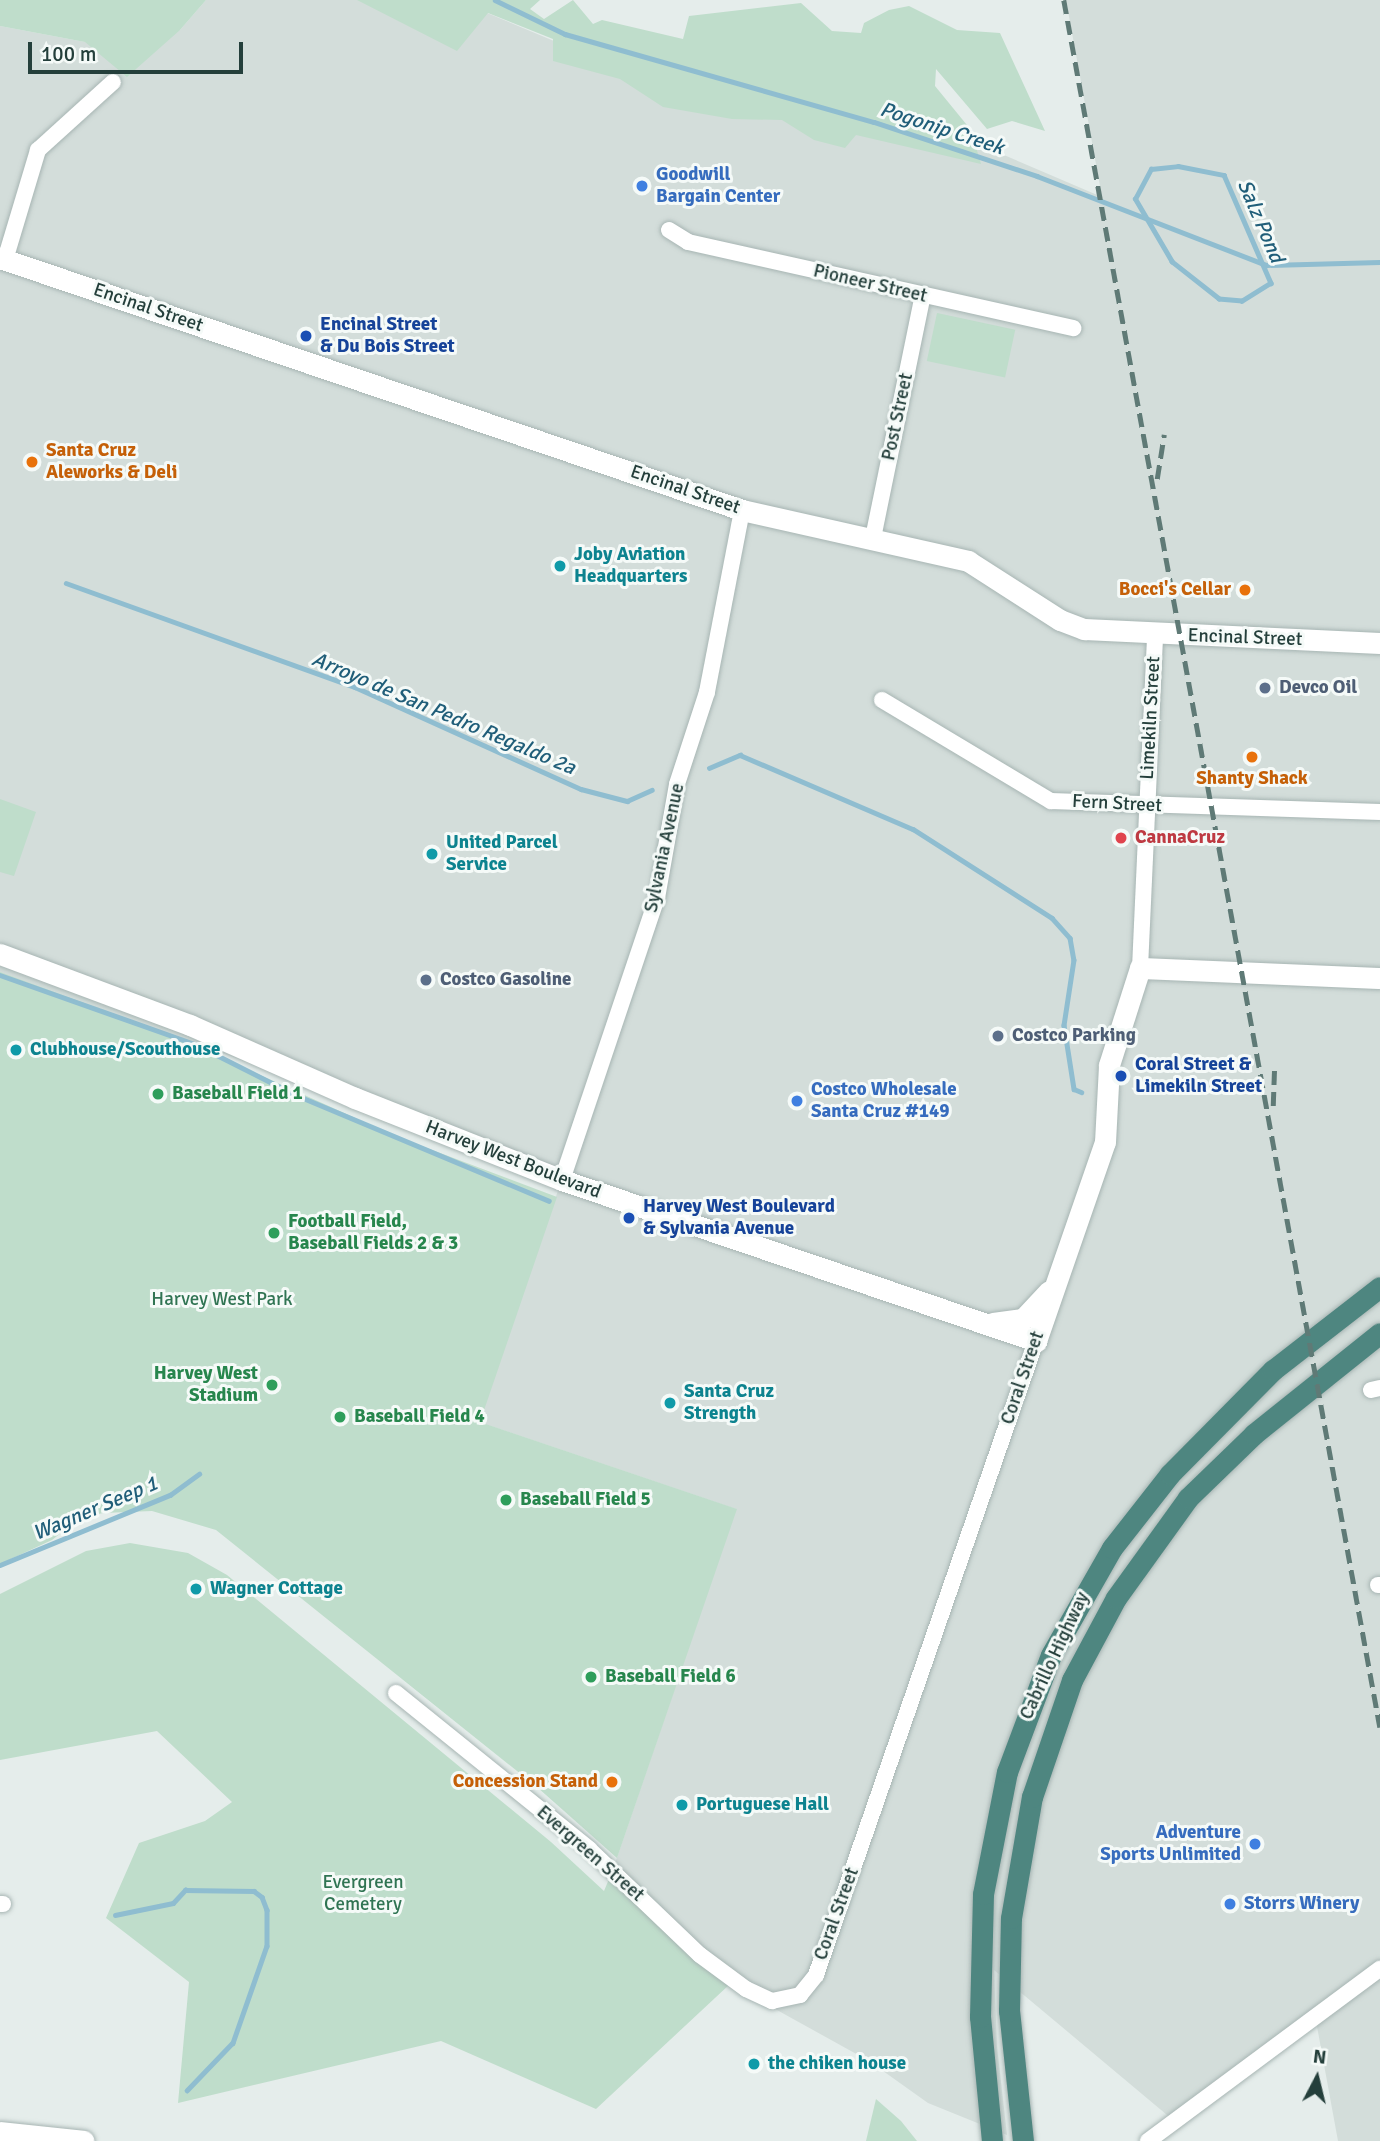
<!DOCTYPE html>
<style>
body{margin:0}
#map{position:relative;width:1380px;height:2141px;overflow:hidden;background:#e5edeb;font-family:Signika,sans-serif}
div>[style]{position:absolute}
.built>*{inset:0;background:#d3ddda}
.green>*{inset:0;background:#bfddcb;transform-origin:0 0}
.stream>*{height:4.5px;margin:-2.25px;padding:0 2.25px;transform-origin:2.25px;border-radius:2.25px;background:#8fbdd0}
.roads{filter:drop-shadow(0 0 2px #a7b5b3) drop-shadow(0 0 2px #a7b5b3)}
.minor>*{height:16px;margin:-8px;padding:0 8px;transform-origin:8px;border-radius:8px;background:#fff}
.tertiary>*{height:21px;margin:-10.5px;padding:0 10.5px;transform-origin:10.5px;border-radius:10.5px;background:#fff}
.trunk>*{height:21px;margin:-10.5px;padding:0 10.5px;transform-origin:10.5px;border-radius:10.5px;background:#4e8680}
.rail>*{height:4.5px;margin-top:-2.25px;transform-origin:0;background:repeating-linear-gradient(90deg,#5f7a76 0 14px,transparent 0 21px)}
.dots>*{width:19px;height:19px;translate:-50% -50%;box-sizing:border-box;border:4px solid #f5faf8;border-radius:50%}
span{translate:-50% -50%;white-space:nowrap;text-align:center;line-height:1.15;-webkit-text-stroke:6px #f5faf8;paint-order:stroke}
.shop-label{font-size:19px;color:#366cbe;font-weight:700}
.left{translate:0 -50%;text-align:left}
.right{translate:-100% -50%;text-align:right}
.street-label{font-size:19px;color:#243f3b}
.transit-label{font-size:19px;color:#164399;font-weight:700}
.food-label{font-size:19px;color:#c56008;font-weight:700}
.culture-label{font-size:19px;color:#0d838f;font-weight:700}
.service-label{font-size:19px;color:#4e5e75;font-weight:700}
.health-label{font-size:19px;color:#be3a42;font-weight:700}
.leisure-label{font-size:19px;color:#27864d;font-weight:700}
.park-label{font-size:19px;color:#307453}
.water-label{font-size:21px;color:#205e79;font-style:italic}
.north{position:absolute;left:1282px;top:2043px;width:70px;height:70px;-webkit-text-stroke:5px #f5faf8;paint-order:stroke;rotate:7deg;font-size:19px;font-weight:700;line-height:28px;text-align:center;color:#243f3b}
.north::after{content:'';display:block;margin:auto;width:24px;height:32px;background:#243f3b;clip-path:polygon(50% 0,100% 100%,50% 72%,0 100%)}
.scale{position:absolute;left:28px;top:42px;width:215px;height:32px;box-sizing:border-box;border:4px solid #243f3b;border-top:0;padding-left:9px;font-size:21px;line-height:24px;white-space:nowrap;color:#243f3b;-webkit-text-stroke:5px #f5faf8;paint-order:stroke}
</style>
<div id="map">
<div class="built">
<i style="clip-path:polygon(206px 0,456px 0,671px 90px,962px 137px,1102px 197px,1066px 0,1380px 0,1380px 2141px,1338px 2141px,1316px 2021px,1179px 2125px,994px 1970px,997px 2047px,1007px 2135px,928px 2103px,869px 2061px,721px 1979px,612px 1872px,736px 1509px,479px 1422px,563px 1176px,0 973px,0 26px,85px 42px,180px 30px)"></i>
</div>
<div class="green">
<i style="clip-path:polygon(0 0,206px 0,180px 30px,127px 77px,85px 42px,0 26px)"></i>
<i style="clip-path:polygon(357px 0,540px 0,530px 9px,544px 19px,573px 0,593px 24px,602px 20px,683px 39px,689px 16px,801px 3px,832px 31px,861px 33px,864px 23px,889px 10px,909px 6px,957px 30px,1000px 33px,1045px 131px,1012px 121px,987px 129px,936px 69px,935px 86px,971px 130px,981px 164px,856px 135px,845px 148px,814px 140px,782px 120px,732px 119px,663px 107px,620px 79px,553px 61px,553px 39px,488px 13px,457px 51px)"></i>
<i style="left:937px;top:313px;width:80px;height:49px;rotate:12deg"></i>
<i style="clip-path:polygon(0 799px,36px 812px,14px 876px,0 872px)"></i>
<i style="clip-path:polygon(0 972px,174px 1036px,395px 1136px,557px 1197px,480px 1422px,737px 1509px,617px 1858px,537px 1787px,216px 1530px,152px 1511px,103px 1513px,80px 1518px,52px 1540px,0 1564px)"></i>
<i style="clip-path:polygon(130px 1543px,188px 1553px,227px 1575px,551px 1842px,604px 1891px,612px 1872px,730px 1984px,596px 2109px,441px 2041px,178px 2103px,189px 1982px,106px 1918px,139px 1843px,205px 1821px,232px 1802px,157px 1731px,0 1760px,0 1594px,86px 1551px)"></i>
<i style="clip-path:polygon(876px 2099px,901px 2121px,917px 2141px,866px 2141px)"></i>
</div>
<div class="stream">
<i style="left:495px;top:0;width:78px;rotate:25.9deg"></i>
<i style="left:565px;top:34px;width:321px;rotate:15.9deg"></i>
<i style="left:874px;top:122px;width:172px;rotate:18.3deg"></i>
<i style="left:1037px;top:176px;width:246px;rotate:21.2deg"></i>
<i style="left:1266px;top:265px;width:114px;rotate:-1.5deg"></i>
<i style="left:1178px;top:166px;width:47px;rotate:11.1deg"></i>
<i style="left:1224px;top:175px;width:118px;rotate:66.5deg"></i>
<i style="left:1271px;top:283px;width:34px;rotate:148deg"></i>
<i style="left:1242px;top:301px;width:23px;rotate:-175deg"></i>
<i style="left:1219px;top:299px;width:60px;rotate:-141.8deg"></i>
<i style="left:1172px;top:262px;width:73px;rotate:-120.4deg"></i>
<i style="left:1135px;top:199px;width:34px;rotate:-62deg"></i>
<i style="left:1151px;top:169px;width:27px;rotate:-6deg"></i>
<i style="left:66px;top:583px;width:307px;rotate:19.8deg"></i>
<i style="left:355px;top:687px;width:248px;rotate:24.3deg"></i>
<i style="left:581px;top:789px;width:48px;rotate:14.6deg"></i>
<i style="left:627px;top:801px;width:27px;rotate:-24deg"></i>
<i style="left:709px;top:768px;width:34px;rotate:-23deg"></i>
<i style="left:740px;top:755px;width:188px;rotate:23.2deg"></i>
<i style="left:913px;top:829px;width:165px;rotate:32.6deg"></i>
<i style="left:1052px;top:918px;width:27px;rotate:48deg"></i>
<i style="left:1070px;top:938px;width:22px;rotate:80deg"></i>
<i style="left:1074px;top:960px;width:66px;rotate:98.7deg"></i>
<i style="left:1064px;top:1025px;width:65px;rotate:81.1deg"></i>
<i style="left:1074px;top:1089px;width:8px;rotate:23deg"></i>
<i style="left:0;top:975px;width:207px;rotate:19.5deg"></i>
<i style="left:195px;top:1044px;width:113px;rotate:26.8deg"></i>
<i style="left:296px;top:1095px;width:274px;rotate:22.7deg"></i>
<i style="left:0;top:1565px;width:184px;rotate:-22.4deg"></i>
<i style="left:170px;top:1495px;width:36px;rotate:-36deg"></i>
<i style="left:115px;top:1915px;width:59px;rotate:-11.7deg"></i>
<i style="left:173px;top:1903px;width:18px;rotate:-47deg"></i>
<i style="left:185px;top:1890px;width:69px;rotate:0.8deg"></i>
<i style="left:254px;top:1891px;width:10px;rotate:37deg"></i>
<i style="left:262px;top:1897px;width:14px;rotate:69deg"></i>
<i style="left:267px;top:1910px;width:36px;rotate:90deg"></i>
<i style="left:267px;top:1946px;width:103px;rotate:109.3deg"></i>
<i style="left:233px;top:2043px;width:66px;rotate:133.8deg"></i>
</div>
<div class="roads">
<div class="minor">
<i style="left:669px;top:230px;width:22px;rotate:32deg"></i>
<i style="left:688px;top:242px;width:395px;rotate:12.6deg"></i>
<i style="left:5px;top:260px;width:115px;rotate:-73.3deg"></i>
<i style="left:38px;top:150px;width:101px;rotate:-42.2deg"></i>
<i style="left:873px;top:538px;width:248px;rotate:-78.4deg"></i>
<i style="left:882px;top:700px;width:197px;rotate:30.9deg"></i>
<i style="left:1051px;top:801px;width:329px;rotate:1.9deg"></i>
<i style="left:1140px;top:968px;width:333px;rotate:-87.4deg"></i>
<i style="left:562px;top:1180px;width:298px;rotate:-71.4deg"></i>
<i style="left:657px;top:898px;width:116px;rotate:-80deg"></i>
<i style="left:677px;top:784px;width:97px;rotate:-71.9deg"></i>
<i style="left:707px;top:692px;width:185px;rotate:-79.1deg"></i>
<i style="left:1371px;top:1390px;width:9px;rotate:-13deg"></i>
<i style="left:1378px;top:1585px;width:2px"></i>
<i style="left:396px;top:1693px;width:248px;rotate:38.9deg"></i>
<i style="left:589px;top:1849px;width:153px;rotate:43.7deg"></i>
<i style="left:700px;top:1955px;width:57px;rotate:36.5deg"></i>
<i style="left:746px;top:1989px;width:29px;rotate:25deg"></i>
<i style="left:772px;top:2001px;width:29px;rotate:-12deg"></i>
<i style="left:800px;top:1995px;width:26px;rotate:-51deg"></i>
<i style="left:816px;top:1975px;width:671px;rotate:-70.86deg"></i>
<i style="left:0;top:1904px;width:3px"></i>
<i style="left:1148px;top:2141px;width:289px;rotate:-36.6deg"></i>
</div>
<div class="tertiary">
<i style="left:0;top:258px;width:784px;rotate:18.76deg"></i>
<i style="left:742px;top:510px;width:232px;rotate:12.7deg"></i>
<i style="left:968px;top:561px;width:109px;rotate:32.7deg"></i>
<i style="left:1060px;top:620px;width:26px;rotate:21deg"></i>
<i style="left:1084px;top:629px;width:296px;rotate:2.7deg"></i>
<i style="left:0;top:954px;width:203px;rotate:20.5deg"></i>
<i style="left:190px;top:1025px;width:180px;rotate:23.9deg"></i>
<i style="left:355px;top:1098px;width:223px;rotate:21.6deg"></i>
<i style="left:562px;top:1180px;width:501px;rotate:18.76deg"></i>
<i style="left:1036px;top:1341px;width:211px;rotate:-70.9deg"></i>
<i style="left:1105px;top:1142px;width:77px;rotate:-87deg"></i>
<i style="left:1109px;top:1065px;width:102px;rotate:-72.3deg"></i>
<i style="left:1140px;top:968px;width:240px;rotate:2.4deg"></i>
<i style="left:993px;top:1323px;width:30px;rotate:-8deg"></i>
<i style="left:1023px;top:1319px;width:38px;rotate:-47deg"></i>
<i style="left:0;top:2132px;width:84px;rotate:6.1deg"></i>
</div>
<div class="trunk">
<i style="left:992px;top:2141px;width:125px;rotate:-95.5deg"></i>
<i style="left:980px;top:2017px;width:123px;rotate:-88.6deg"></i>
<i style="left:983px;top:1894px;width:124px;rotate:-78.9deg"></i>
<i style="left:1007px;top:1772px;width:125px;rotate:-69.4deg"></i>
<i style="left:1051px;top:1655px;width:123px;rotate:-60.3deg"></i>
<i style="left:1112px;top:1548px;width:94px;rotate:-51.9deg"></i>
<i style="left:1170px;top:1474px;width:146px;rotate:-45.3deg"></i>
<i style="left:1273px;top:1370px;width:135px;rotate:-37.8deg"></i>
<i style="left:1023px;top:2141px;width:131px;rotate:-96.1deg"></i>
<i style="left:1009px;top:2011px;width:93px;rotate:-88.8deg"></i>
<i style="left:1011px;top:1918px;width:123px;rotate:-80.2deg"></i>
<i style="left:1032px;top:1797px;width:124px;rotate:-71.1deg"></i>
<i style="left:1072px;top:1680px;width:93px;rotate:-61.8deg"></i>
<i style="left:1116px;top:1598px;width:123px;rotate:-54.2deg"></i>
<i style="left:1188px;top:1498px;width:92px;rotate:-44.1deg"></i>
<i style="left:1254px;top:1434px;width:161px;rotate:-38.7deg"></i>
</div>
</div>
<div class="rail">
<i style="left:1064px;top:0;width:1756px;rotate:79.63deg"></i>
<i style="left:1157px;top:479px;width:45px;rotate:-81deg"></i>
<i style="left:1273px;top:1106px;width:36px;rotate:-88deg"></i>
</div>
<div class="dots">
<i style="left:642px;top:186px;background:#3f7fe0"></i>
<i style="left:306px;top:336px;background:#1a4fb4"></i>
<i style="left:32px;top:462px;background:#e8710a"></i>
<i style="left:560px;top:566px;background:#0f9aa8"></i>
<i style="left:1245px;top:590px;background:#e8710a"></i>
<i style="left:1265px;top:688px;background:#5c6f8a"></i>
<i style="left:1252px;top:757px;background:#e8710a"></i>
<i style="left:1121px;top:838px;background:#e0444e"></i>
<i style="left:432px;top:854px;background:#0f9aa8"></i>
<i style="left:426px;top:980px;background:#5c6f8a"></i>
<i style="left:998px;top:1036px;background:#5c6f8a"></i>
<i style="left:16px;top:1050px;background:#0f9aa8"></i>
<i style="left:1121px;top:1076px;background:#1a4fb4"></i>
<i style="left:158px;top:1094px;background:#2e9e5b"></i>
<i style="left:797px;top:1101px;background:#3f7fe0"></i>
<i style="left:629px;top:1218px;background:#1a4fb4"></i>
<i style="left:274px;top:1233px;background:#2e9e5b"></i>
<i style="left:272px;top:1385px;background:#2e9e5b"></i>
<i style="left:670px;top:1403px;background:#0f9aa8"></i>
<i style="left:340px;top:1417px;background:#2e9e5b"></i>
<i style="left:506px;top:1500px;background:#2e9e5b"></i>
<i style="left:196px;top:1589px;background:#0f9aa8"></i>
<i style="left:591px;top:1677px;background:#2e9e5b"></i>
<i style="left:612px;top:1782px;background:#e8710a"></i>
<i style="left:682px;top:1805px;background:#0f9aa8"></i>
<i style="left:1255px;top:1844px;background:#3f7fe0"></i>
<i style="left:1230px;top:1904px;background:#3f7fe0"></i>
<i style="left:754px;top:2064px;background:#0f9aa8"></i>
</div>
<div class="shop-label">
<span class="left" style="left:656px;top:186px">Goodwill<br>Bargain Center</span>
<span class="left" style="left:811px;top:1101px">Costco Wholesale<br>Santa Cruz #149</span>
<span class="right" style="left:1241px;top:1844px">Adventure<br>Sports Unlimited</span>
<span class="left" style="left:1244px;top:1904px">Storrs Winery</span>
</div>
<div class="street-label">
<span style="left:870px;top:284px;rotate:13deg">Pioneer Street</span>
<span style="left:148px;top:308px;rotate:19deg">Encinal Street</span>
<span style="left:898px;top:417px;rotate:-78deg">Post Street</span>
<span style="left:685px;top:490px;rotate:19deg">Encinal Street</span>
<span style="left:1245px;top:638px;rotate:2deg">Encinal Street</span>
<span style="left:1151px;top:718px;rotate:-87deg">Limekiln Street</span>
<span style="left:1117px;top:804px;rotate:3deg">Fern Street</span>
<span style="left:665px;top:848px;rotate:-78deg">Sylvania Avenue</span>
<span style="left:513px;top:1160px;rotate:21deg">Harvey West Boulevard</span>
<span style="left:1023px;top:1378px;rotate:-71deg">Coral Street</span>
<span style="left:1055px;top:1656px;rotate:-65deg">Cabrillo Highway</span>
<span style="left:590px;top:1854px;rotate:41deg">Evergreen Street</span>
<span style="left:837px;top:1914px;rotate:-70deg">Coral Street</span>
</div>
<div class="transit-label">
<span class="left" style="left:320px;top:336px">Encinal Street<br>&amp; Du Bois Street</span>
<span class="left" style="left:1135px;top:1076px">Coral Street &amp;<br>Limekiln Street</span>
<span class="left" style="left:643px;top:1218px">Harvey West Boulevard<br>&amp; Sylvania Avenue</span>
</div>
<div class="food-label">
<span class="left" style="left:46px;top:462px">Santa Cruz<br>Aleworks &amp; Deli</span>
<span class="right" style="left:1231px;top:590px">Bocci's Cellar</span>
<span style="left:1252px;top:779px">Shanty Shack</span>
<span class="right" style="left:598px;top:1782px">Concession Stand</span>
</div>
<div class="culture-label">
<span class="left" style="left:574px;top:566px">Joby Aviation<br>Headquarters</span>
<span class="left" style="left:446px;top:854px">United Parcel<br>Service</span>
<span class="left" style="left:30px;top:1050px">Clubhouse/Scouthouse</span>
<span class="left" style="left:684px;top:1403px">Santa Cruz<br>Strength</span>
<span class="left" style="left:210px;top:1589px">Wagner Cottage</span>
<span class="left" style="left:696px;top:1805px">Portuguese Hall</span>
<span class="left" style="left:768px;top:2064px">the chiken house</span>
</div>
<div class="service-label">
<span class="left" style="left:1279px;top:688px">Devco Oil</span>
<span class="left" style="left:440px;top:980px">Costco Gasoline</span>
<span class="left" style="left:1012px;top:1036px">Costco Parking</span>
</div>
<div class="health-label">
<span class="left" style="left:1135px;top:838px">CannaCruz</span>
</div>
<div class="leisure-label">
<span class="left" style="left:172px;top:1094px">Baseball Field 1</span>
<span class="left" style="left:288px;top:1233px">Football Field,<br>Baseball Fields 2 &amp; 3</span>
<span class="right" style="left:258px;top:1385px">Harvey West<br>Stadium</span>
<span class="left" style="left:354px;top:1417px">Baseball Field 4</span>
<span class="left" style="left:520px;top:1500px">Baseball Field 5</span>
<span class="left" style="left:605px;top:1677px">Baseball Field 6</span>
</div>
<div class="park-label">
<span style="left:222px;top:1300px">Harvey West Park</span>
<span style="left:363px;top:1894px">Evergreen<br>Cemetery</span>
</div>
<div class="water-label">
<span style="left:942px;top:128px;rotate:18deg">Pogonip Creek</span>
<span style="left:1261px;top:221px;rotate:67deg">Salz Pond</span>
<span style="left:444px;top:713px;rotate:23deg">Arroyo de San Pedro Regaldo 2a</span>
<span style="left:95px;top:1508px;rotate:-23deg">Wagner Seep 1</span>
</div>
<div class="north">N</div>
<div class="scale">100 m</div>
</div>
